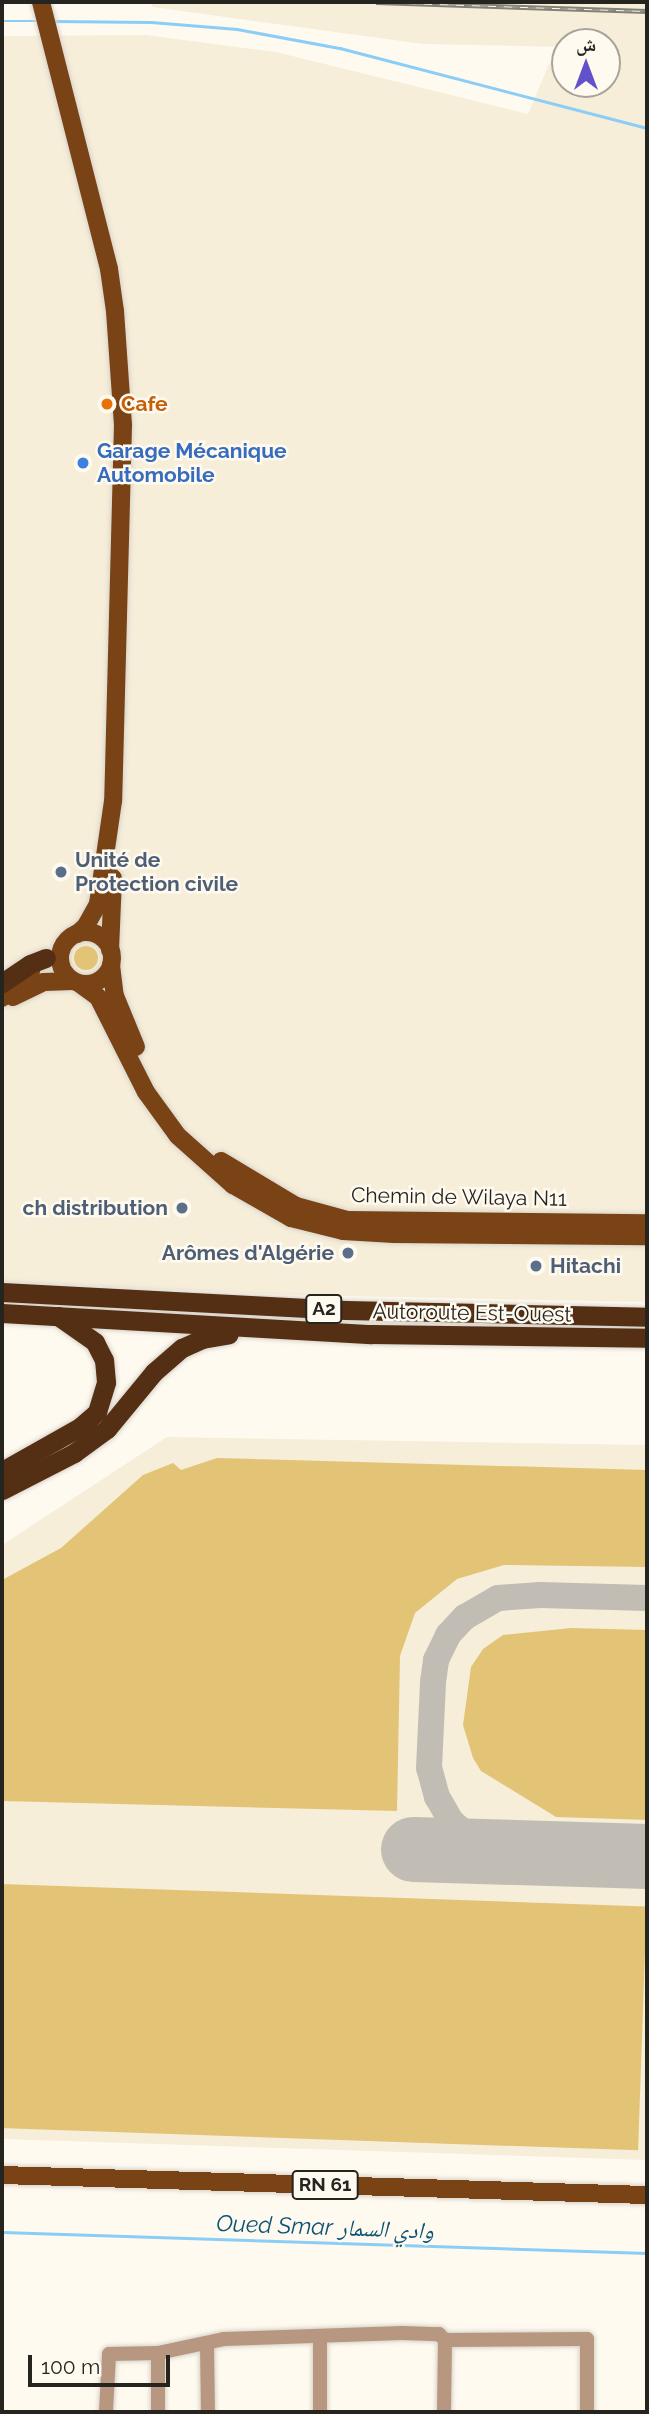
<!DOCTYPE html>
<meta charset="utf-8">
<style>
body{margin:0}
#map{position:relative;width:649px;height:2414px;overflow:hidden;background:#fffaf0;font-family:Raleway,"Noto Naskh Arabic",sans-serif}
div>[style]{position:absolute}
.built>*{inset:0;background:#f6eed9}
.green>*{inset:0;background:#e3c476;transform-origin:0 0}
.round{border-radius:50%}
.stream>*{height:2.5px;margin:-1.25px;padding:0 1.25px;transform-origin:1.25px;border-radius:1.25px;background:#8acdf7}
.taxiway>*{height:26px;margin:-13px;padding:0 13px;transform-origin:13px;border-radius:13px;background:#c1bdb4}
.runway>*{height:65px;margin:-32.5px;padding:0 32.5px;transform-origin:32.5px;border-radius:32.5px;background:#c1bdb4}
.roads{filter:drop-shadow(0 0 2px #d8d3ca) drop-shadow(0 0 2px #d8d3ca)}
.minor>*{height:14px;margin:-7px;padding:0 7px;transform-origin:7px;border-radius:7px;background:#b79780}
.major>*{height:18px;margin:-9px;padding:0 9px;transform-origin:9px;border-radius:9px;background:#7a4315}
.major>.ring{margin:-9px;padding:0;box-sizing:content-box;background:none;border:18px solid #7a4315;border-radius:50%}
.highway>*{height:19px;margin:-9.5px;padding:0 9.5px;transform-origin:9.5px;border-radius:9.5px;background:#542f13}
.rail>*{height:5px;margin-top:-2.5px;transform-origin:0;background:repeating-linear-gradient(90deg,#fffaf0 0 8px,#838079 0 16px);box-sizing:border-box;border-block:2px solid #838079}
.dots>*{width:19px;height:19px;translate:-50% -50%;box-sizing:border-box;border:4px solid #fffaf0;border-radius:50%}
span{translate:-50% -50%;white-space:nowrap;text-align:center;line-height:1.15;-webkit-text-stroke:5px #fffaf0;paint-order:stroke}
.shield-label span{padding:2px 5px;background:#fffaf0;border:2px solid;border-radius:5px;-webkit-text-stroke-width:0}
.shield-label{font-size:19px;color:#26241f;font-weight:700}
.food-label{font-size:21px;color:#c56008;font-weight:700}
.left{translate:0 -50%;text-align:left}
.shop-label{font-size:21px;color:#366cbe;font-weight:700}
.service-label{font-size:21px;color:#4e5e75;font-weight:700}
.right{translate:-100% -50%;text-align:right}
.street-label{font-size:21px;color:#26241f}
.water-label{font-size:23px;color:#0c5375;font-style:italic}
.frame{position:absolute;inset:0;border:4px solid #26241f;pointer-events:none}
.north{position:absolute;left:551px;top:28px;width:70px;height:70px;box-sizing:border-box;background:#fffaf0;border:2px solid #a8a49c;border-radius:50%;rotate:0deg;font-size:19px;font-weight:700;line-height:28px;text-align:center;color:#26241f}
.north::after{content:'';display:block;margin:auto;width:24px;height:32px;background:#6151ca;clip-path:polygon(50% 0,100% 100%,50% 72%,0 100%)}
.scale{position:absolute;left:28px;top:2355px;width:142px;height:32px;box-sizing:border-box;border:4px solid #26241f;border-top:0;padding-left:9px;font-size:21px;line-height:24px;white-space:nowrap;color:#26241f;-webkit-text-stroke:5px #fffaf0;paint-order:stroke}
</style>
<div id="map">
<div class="built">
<i style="clip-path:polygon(152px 2px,647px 2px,647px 1302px,296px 1295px,2px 1282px,2px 36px,146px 35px,276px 52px,528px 114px,549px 64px,565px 51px,565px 84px,607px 84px,607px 42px,565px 42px,565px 47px,423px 44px,152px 7px)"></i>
<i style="clip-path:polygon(167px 1437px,647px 1445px,647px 2160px,2px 2139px,2px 1545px)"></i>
</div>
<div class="green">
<i class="round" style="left:74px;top:946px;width:24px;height:24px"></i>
<i style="clip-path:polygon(217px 1458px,647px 1470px,647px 1567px,504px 1565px,457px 1579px,415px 1613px,400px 1656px,397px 1811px,2px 1801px,2px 1580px,61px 1548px,143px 1475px,173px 1463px,181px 1470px)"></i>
<i style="clip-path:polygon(571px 1628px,647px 1630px,647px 1820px,556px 1817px,481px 1771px,473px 1758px,463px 1725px,471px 1667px,483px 1649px,503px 1635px)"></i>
<i style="left:2px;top:1884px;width:645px;height:244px;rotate:2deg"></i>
</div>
<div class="stream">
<i style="left:2px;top:21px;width:38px"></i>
<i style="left:54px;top:21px;width:97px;rotate:0.6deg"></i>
<i style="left:151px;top:22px;width:86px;rotate:4.7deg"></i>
<i style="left:237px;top:29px;width:105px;rotate:10.5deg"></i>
<i style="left:340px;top:48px;width:317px;rotate:14.6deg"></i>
<i style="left:2px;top:2232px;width:645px;rotate:1.86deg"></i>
</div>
<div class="taxiway">
<i style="left:512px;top:1852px;width:28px;rotate:-165deg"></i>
<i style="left:485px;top:1845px;width:21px;rotate:-151deg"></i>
<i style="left:467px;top:1835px;width:21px;rotate:-139deg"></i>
<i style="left:451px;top:1821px;width:28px;rotate:-120deg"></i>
<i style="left:437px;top:1797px;width:30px;rotate:-105deg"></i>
<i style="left:429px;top:1768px;width:86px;rotate:-87.3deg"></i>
<i style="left:433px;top:1682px;width:22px;rotate:-82deg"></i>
<i style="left:436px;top:1660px;width:28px;rotate:-64deg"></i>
<i style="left:448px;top:1635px;width:25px;rotate:-47deg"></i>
<i style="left:465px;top:1617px;width:38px;rotate:-30deg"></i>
<i style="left:498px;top:1598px;width:42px;rotate:-4.1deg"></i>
<i style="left:540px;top:1595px;width:107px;rotate:1.6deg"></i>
</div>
<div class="runway">
<i style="left:413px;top:1849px;width:234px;rotate:1.7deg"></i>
</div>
<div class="roads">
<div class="minor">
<i style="left:207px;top:2344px;width:68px;rotate:89.2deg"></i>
<i style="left:106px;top:2412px;width:58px;rotate:-87deg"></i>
<i style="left:109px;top:2354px;width:49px;rotate:-1.2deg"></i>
<i style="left:158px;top:2353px;width:67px;rotate:-12deg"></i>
<i style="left:224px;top:2339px;width:178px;rotate:-1.9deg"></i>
<i style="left:402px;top:2333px;width:37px;rotate:2deg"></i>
<i style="left:439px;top:2334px;width:8px;rotate:45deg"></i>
<i style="left:445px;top:2340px;width:142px;rotate:-0.4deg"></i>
<i style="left:587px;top:2339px;width:73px;rotate:90deg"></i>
<i style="left:158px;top:2412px;width:59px;rotate:-90deg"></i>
<i style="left:320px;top:2412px;width:76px;rotate:-90deg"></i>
<i style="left:444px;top:2412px;width:72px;rotate:-89.2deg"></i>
</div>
<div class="major">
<i style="left:41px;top:2px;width:276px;rotate:75.7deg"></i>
<i style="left:109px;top:269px;width:42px;rotate:81.9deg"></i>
<i style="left:115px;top:311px;width:114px;rotate:86deg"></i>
<i style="left:123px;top:425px;width:376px;rotate:91.5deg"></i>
<i style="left:113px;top:801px;width:104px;rotate:98.3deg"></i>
<i style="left:98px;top:904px;width:25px;rotate:119deg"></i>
<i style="left:86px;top:926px;width:12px;rotate:138deg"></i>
<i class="ring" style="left:60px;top:932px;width:34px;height:34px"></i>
<i style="left:110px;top:950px;width:72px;rotate:-87.6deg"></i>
<i style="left:111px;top:965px;width:31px;rotate:83deg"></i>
<i style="left:115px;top:996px;width:55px;rotate:67.6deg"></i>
<i style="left:80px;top:984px;width:22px;rotate:36deg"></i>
<i style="left:98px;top:997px;width:106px;rotate:63.2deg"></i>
<i style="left:146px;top:1092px;width:54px;rotate:54deg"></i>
<i style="left:178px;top:1136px;width:74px;rotate:41.7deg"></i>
<i style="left:233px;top:1185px;width:67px;rotate:29.6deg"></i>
<i style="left:291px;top:1218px;width:54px;rotate:14deg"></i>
<i style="left:343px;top:1231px;width:51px;rotate:3.4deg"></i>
<i style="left:394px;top:1234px;width:253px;rotate:0.5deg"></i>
<i style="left:13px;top:997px;width:34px;rotate:-26deg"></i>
<i style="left:44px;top:982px;width:29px;rotate:-2deg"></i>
<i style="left:2px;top:998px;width:40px;rotate:-43deg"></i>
<i style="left:221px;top:1161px;width:87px;rotate:31deg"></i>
<i style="left:296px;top:1206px;width:54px;rotate:15.1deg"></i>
<i style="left:348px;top:1220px;width:299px;rotate:0.6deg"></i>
<i style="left:2px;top:2175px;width:645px;rotate:1.78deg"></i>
</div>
<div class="highway">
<i style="left:2px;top:983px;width:34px;rotate:-34deg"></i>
<i style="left:30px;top:964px;width:17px;rotate:-21deg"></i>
<i style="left:2px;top:1292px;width:344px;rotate:3deg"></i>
<i style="left:346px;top:1310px;width:301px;rotate:1.3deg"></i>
<i style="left:2px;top:1313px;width:370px;rotate:3.3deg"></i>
<i style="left:371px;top:1334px;width:276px;rotate:0.8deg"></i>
<i style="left:2px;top:1471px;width:90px;rotate:-29.4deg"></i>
<i style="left:80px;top:1427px;width:23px;rotate:-41deg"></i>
<i style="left:97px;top:1412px;width:31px;rotate:-73deg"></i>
<i style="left:106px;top:1382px;width:22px;rotate:-95deg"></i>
<i style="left:104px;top:1360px;width:20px;rotate:-117deg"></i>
<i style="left:95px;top:1342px;width:45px;rotate:-144.9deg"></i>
<i style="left:2px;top:1490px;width:81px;rotate:-27.2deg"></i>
<i style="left:74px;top:1453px;width:41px;rotate:-36deg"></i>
<i style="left:107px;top:1429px;width:74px;rotate:-50.5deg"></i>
<i style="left:154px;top:1372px;width:37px;rotate:-41deg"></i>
<i style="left:182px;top:1348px;width:22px;rotate:-24deg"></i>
<i style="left:202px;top:1339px;width:27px;rotate:-10deg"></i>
</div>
</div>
<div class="rail">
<i style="left:376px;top:2px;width:271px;rotate:1.9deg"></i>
</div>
<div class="dots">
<i style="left:107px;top:404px;background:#e8710a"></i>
<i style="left:83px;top:463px;background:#3f7fe0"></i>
<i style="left:61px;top:872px;background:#5c6f8a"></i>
<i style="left:182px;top:1208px;background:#5c6f8a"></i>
<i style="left:348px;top:1253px;background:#5c6f8a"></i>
<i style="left:536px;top:1266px;background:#5c6f8a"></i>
</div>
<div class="shield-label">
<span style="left:324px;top:1309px">A2</span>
<span style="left:325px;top:2185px">RN 61</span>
</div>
<div class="food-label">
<span class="left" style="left:121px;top:404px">Cafe</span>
</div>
<div class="shop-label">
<span class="left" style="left:97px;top:463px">Garage Mécanique<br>Automobile</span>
</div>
<div class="service-label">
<span class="left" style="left:75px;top:872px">Unité de<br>Protection civile</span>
<span class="right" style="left:168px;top:1208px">ch distribution</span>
<span class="right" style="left:334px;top:1253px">Arômes d'Algérie</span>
<span class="left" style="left:550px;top:1266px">Hitachi</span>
</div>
<div class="street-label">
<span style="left:459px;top:1197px;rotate:1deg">Chemin de Wilaya N11</span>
<span style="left:472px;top:1313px;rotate:1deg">Autoroute Est-Ouest</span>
</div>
<div class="water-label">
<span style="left:325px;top:2227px;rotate:2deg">Oued Smar وادي السمار</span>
</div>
<div class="frame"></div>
<div class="north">ش</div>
<div class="scale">100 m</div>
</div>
